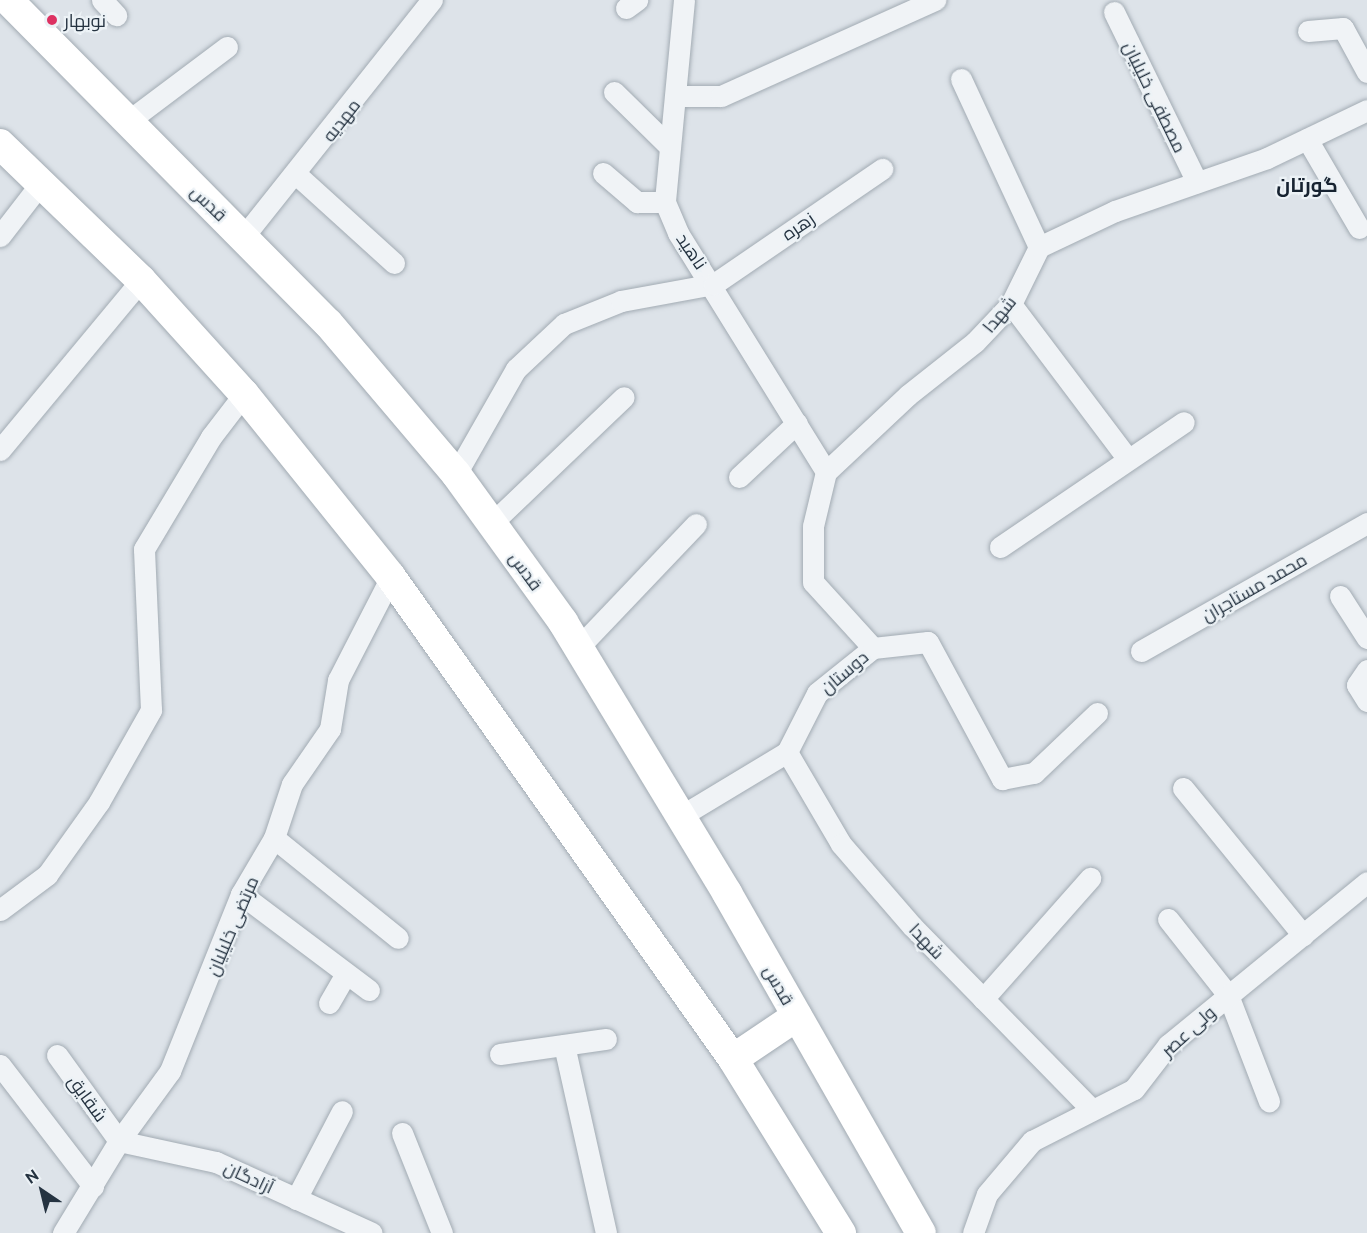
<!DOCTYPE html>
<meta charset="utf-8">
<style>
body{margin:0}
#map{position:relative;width:1367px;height:1233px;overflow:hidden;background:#dde3e9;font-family:Ubuntu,Cairo,sans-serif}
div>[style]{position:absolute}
.roads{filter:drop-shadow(0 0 2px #a2abb3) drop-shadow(0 0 2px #a2abb3)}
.street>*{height:21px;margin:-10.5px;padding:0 10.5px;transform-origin:10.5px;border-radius:10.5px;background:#f0f3f6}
.secondary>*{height:30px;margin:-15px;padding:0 15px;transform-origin:15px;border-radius:15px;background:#fff}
.dots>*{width:16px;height:16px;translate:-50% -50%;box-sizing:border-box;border:3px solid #ecf2f6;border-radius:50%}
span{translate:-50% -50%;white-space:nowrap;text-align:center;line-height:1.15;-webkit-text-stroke:4.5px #ecf2f6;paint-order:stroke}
.poi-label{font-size:18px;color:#253341}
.left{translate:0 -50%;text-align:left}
.street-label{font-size:18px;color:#253341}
.neighbourhood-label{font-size:20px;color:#172331;font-weight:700}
.north{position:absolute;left:12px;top:1161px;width:60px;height:60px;-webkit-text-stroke:4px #ecf2f6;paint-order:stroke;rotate:325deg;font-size:16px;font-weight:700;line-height:24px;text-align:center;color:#253341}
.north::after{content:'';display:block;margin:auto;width:21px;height:27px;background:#253341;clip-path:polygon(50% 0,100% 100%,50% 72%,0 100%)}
</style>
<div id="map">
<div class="roads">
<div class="street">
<i style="left:102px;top:0;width:21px;rotate:47deg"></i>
<i style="left:684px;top:0;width:203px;rotate:95.4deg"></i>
<i style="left:665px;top:202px;width:34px;rotate:67deg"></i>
<i style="left:678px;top:233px;width:281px;rotate:58.2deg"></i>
<i style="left:626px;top:8px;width:14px;rotate:-36deg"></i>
<i style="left:1114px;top:12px;width:189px;rotate:64deg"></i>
<i style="left:1308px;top:31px;width:35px;rotate:-5deg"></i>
<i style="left:1343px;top:28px;width:50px;rotate:61.4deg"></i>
<i style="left:961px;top:79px;width:185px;rotate:65.1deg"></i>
<i style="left:614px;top:92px;width:77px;rotate:44.5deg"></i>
<i style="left:676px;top:96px;width:45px"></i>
<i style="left:721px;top:96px;width:235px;rotate:-24.2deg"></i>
<i style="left:127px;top:122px;width:125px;rotate:-36.9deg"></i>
<i style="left:1307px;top:139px;width:103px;rotate:59.7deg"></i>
<i style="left:603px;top:173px;width:45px;rotate:40.5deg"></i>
<i style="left:637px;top:202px;width:28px"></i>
<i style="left:297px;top:175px;width:131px;rotate:42.2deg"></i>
<i style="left:0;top:236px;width:67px;rotate:-52.3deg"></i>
<i style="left:244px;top:236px;width:302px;rotate:-51.5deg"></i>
<i style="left:1011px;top:304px;width:194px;rotate:53deg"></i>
<i style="left:0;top:450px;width:221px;rotate:-50.3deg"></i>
<i style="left:456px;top:474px;width:121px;rotate:-60.3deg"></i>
<i style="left:516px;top:369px;width:66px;rotate:-43.2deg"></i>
<i style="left:564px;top:324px;width:61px;rotate:-22deg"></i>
<i style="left:621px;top:301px;width:95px;rotate:-10.4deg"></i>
<i style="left:714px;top:284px;width:204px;rotate:-34.4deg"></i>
<i style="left:739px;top:477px;width:79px;rotate:-43deg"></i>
<i style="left:492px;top:523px;width:182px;rotate:-43.7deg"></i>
<i style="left:1000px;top:547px;width:222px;rotate:-34.2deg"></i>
<i style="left:1340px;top:596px;width:50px;rotate:57.3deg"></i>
<i style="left:578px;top:648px;width:171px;rotate:-46.4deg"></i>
<i style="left:873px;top:648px;width:89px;rotate:-132.3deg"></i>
<i style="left:813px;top:582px;width:56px;rotate:-90deg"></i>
<i style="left:813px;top:526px;width:56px;rotate:-76.5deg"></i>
<i style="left:826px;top:472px;width:112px;rotate:-43.2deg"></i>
<i style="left:908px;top:395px;width:85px;rotate:-38.3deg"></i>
<i style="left:975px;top:342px;width:52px;rotate:-46.5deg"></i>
<i style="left:1011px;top:304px;width:64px;rotate:-63.8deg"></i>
<i style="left:1039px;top:247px;width:84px;rotate:-25.3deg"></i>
<i style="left:1115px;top:211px;width:161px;rotate:-19.2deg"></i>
<i style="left:1267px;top:158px;width:111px;rotate:-25.6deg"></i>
<i style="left:1141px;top:651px;width:260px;rotate:-29.5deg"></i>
<i style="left:1367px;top:670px;width:18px;rotate:124deg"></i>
<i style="left:1357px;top:685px;width:19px;rotate:58deg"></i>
<i style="left:787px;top:752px;width:107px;rotate:59.6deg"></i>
<i style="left:841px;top:844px;width:108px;rotate:49.1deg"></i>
<i style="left:912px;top:926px;width:257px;rotate:45.6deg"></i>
<i style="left:1183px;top:788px;width:190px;rotate:50.8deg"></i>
<i style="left:681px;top:816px;width:124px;rotate:-31.1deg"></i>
<i style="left:787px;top:752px;width:66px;rotate:-63deg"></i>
<i style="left:817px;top:693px;width:72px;rotate:-38.8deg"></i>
<i style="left:873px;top:648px;width:55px;rotate:-6.2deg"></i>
<i style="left:928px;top:642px;width:156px;rotate:61.6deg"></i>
<i style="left:1002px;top:779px;width:33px;rotate:-11deg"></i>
<i style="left:1034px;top:773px;width:87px;rotate:-43.6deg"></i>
<i style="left:274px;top:838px;width:159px;rotate:38.9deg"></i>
<i style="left:241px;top:894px;width:160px;rotate:36.9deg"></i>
<i style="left:0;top:910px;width:59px;rotate:-36.7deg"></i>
<i style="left:47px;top:875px;width:90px;rotate:-54.5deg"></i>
<i style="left:99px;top:802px;width:106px;rotate:-60.5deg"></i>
<i style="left:151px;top:710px;width:161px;rotate:-92.5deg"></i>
<i style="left:144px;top:549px;width:131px;rotate:-59.1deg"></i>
<i style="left:211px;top:437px;width:54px;rotate:-52.5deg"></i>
<i style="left:1168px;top:919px;width:97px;rotate:51.7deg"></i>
<i style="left:1228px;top:995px;width:114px;rotate:68.9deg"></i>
<i style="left:983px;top:999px;width:162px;rotate:-48.5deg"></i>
<i style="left:329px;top:1003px;width:34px;rotate:-60deg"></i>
<i style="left:564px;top:1045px;width:193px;rotate:77.4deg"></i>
<i style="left:500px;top:1054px;width:107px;rotate:-8.1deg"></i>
<i style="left:57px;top:1055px;width:106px;rotate:54.2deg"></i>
<i style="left:119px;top:1141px;width:99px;rotate:12.2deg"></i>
<i style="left:216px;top:1162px;width:171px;rotate:24.5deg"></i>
<i style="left:0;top:1065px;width:153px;rotate:52.5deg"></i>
<i style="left:402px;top:1133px;width:108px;rotate:68.2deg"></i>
<i style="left:296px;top:1199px;width:99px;rotate:-62.4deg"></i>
<i style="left:63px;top:1233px;width:108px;rotate:-58.7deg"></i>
<i style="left:119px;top:1141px;width:87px;rotate:-53.9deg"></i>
<i style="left:170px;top:1071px;width:191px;rotate:-68.1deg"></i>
<i style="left:241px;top:894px;width:65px;rotate:-59.5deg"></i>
<i style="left:274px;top:838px;width:57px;rotate:-71.6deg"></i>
<i style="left:292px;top:784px;width:67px;rotate:-55.4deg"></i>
<i style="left:330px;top:729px;width:50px;rotate:-80.7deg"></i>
<i style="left:338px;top:680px;width:116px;rotate:-62.8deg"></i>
<i style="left:973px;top:1233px;width:41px;rotate:-70.3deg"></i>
<i style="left:987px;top:1194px;width:70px;rotate:-49.7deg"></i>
<i style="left:1032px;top:1141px;width:114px;rotate:-27deg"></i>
<i style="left:1134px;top:1089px;width:56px;rotate:-52.3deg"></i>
<i style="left:1168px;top:1045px;width:257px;rotate:-39.3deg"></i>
</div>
<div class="secondary">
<i style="left:8px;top:0;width:455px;rotate:45.3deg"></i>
<i style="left:328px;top:323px;width:198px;rotate:49.7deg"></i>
<i style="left:456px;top:474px;width:183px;rotate:54.1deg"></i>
<i style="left:563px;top:622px;width:317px;rotate:58.8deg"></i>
<i style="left:727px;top:893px;width:391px;rotate:60.3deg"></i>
<i style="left:0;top:144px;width:196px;rotate:44deg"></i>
<i style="left:141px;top:280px;width:154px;rotate:47.9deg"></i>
<i style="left:244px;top:394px;width:235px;rotate:51.2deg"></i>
<i style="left:391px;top:577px;width:591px;rotate:54.64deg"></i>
<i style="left:733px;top:1059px;width:205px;rotate:58.2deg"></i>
<i style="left:733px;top:1059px;width:77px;rotate:-33.9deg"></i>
</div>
</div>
<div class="dots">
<i style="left:52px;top:20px;background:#dd3262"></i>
</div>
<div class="poi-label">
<span class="left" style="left:64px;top:20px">نوبهار</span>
</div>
<div class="street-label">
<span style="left:1155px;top:97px;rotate:64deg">مصطفی خلیلیان</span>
<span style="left:341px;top:120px;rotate:-52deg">مهدیه</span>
<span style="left:209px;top:203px;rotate:44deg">قدس</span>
<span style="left:798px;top:226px;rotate:-34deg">زهره</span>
<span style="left:692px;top:251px;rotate:56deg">ناهید</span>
<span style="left:999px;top:314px;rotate:-51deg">شهدا</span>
<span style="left:526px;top:571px;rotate:54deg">قدس</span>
<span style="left:1254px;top:587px;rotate:-30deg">محمد مستاجران</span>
<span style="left:844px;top:672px;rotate:-40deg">دوستان</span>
<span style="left:232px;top:926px;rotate:-67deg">مرتضی خلیلیان</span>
<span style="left:927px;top:941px;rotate:46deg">شهدا</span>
<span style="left:779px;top:985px;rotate:60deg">قدس</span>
<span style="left:1188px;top:1031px;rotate:-42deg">ولی عصر</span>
<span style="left:88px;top:1098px;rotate:54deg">شقایق</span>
<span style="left:249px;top:1177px;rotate:25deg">آزادگان</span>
</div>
<div class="neighbourhood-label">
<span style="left:1307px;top:184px">گورتان</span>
</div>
<div class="north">N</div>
</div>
